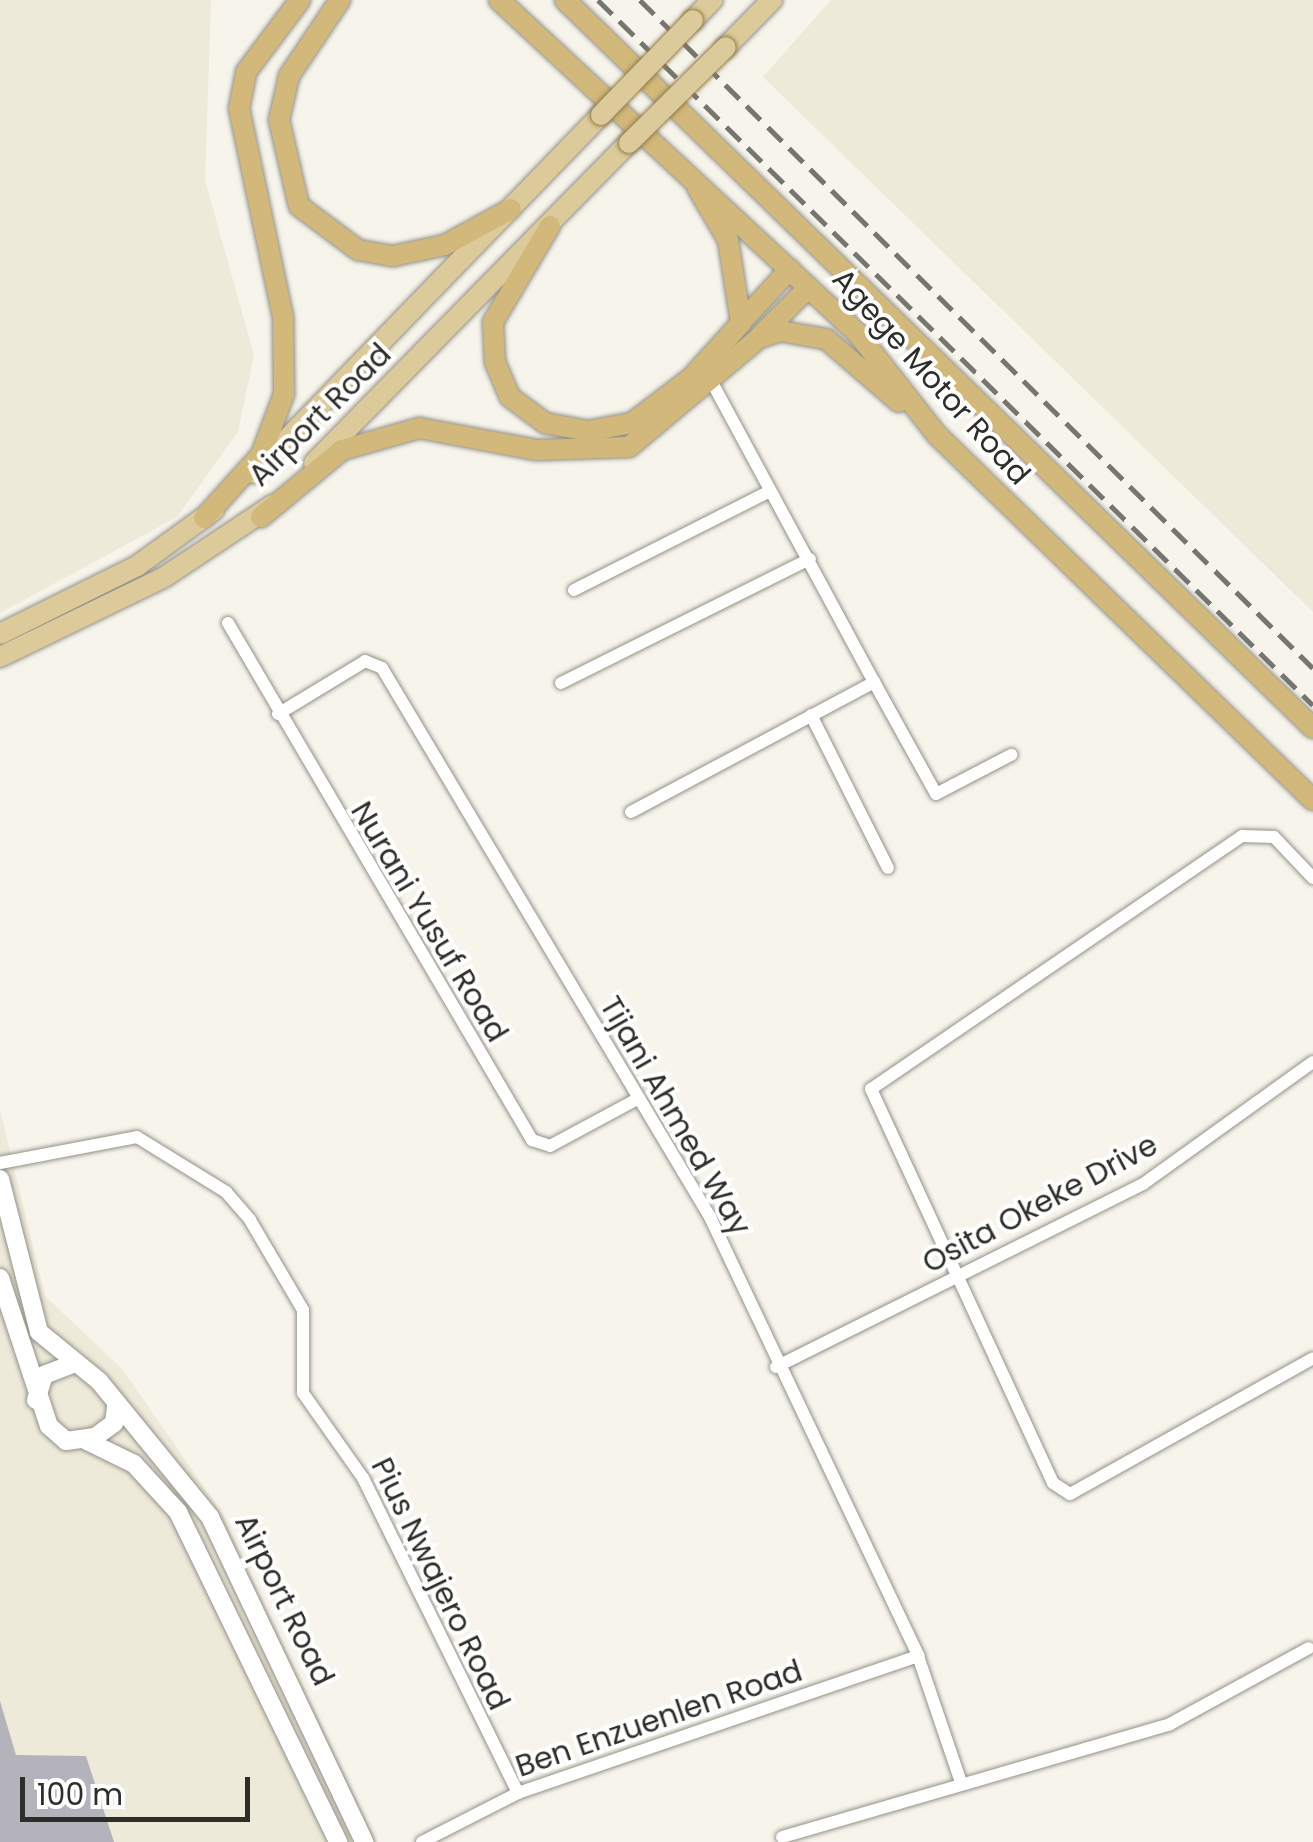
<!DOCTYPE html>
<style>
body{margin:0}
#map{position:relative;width:1313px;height:1842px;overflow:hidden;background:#f6f4eb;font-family:Poppins,sans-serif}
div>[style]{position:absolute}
.built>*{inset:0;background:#eeeada}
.building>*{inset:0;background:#b4b3bb}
.roads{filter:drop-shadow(0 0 2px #939189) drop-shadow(0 0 2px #939189)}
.minor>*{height:12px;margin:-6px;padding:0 6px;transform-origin:6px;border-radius:6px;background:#fff}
.secondary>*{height:18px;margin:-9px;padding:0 9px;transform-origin:9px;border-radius:9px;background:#fff}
.primary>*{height:20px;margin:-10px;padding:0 10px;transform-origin:10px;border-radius:10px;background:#ddca9b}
.trunk>*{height:20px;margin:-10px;padding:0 10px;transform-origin:10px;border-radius:10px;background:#d2b87a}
.rail>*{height:5px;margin-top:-2.5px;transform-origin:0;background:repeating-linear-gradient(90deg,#767670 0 20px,transparent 0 30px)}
.bridges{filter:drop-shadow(0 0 2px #907c48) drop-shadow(0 0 2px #907c48)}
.primary-bridge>*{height:20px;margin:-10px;padding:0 10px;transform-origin:10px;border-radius:10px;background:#ddca9b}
span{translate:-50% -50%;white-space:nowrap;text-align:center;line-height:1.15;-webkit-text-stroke:8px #fff;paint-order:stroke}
.street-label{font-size:30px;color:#2d2d29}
.scale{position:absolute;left:20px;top:1777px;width:230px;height:45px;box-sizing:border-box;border:5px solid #2d2d29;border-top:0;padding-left:12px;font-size:30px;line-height:35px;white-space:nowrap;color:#2d2d29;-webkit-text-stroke:8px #fff;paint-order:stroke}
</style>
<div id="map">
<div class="built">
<i style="clip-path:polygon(0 0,211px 0,205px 180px,254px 355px,238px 432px,177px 517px,0 613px)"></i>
<i style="clip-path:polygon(831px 0,1313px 0,1313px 612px,763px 77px)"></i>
<i style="clip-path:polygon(0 1110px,45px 1296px,123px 1370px,222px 1513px,377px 1842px,0 1842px)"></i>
</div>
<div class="building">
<i style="clip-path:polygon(0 1701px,16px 1755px,86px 1756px,114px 1842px,0 1842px)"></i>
</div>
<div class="roads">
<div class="minor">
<i style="left:574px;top:590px;width:215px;rotate:-26.8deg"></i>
<i style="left:228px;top:623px;width:600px;rotate:59.54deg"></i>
<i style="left:532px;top:1140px;width:19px;rotate:18deg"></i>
<i style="left:550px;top:1146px;width:101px;rotate:-28.3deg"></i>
<i style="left:874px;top:682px;width:128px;rotate:61deg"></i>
<i style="left:936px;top:794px;width:85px;rotate:-27.5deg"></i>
<i style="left:561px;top:683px;width:278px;rotate:-26.5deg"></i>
<i style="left:278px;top:714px;width:102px;rotate:-31.3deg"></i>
<i style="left:365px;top:661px;width:18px;rotate:22deg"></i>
<i style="left:382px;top:668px;width:640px;rotate:59.14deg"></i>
<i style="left:710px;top:1217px;width:486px;rotate:64.6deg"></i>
<i style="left:918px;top:1656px;width:133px;rotate:71.2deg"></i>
<i style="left:811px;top:715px;width:171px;rotate:63.3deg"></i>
<i style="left:631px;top:812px;width:276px;rotate:-28.1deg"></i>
<i style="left:874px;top:682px;width:339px;rotate:-118.4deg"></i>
<i style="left:1313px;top:878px;width:57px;rotate:-133.6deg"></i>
<i style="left:1274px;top:837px;width:32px;rotate:-178deg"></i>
<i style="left:1242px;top:836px;width:449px;rotate:145.7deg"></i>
<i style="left:871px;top:1089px;width:434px;rotate:65.2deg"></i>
<i style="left:1053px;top:1483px;width:20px;rotate:33deg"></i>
<i style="left:1070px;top:1494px;width:278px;rotate:-29.2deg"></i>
<i style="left:0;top:1163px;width:139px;rotate:-10.7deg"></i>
<i style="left:137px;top:1137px;width:105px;rotate:31.7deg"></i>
<i style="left:226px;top:1192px;width:37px;rotate:49deg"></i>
<i style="left:250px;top:1220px;width:104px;rotate:59.5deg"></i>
<i style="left:303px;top:1310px;width:83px;rotate:90deg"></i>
<i style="left:303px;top:1393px;width:104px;rotate:54.8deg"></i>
<i style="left:363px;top:1478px;width:351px;rotate:63.8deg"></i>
<i style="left:776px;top:1367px;width:410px;rotate:-26.5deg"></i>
<i style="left:1143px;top:1184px;width:209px;rotate:-35.7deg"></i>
<i style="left:782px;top:1837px;width:404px;rotate:-16.2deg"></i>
<i style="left:1170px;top:1724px;width:158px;rotate:-28.7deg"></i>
<i style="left:422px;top:1842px;width:108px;rotate:-27deg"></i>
<i style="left:518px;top:1793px;width:423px;rotate:-18.9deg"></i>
</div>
<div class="secondary">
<i style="left:0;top:1179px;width:158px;rotate:75.7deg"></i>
<i style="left:39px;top:1332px;width:77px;rotate:39.2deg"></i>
<i style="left:99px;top:1381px;width:176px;rotate:50.8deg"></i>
<i style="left:210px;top:1517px;width:360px;rotate:64.6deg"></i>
<i style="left:0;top:1278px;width:156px;rotate:71.7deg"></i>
<i style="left:49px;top:1426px;width:23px;rotate:41deg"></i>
<i style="left:66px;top:1441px;width:29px;rotate:-8deg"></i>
<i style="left:95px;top:1437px;width:24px;rotate:-36deg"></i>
<i style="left:114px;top:1423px;width:17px;rotate:-83deg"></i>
<i style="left:36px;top:1400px;width:26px;rotate:-72deg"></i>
<i style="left:44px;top:1375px;width:31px;rotate:-21deg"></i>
<i style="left:85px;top:1440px;width:55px;rotate:26.1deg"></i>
<i style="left:134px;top:1464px;width:65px;rotate:47.5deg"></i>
<i style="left:178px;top:1512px;width:367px;rotate:64.1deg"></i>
</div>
<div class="primary">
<i style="left:693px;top:20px;width:28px;rotate:-46deg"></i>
<i style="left:726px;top:47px;width:66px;rotate:-45.6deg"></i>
<i style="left:314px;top:463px;width:449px;rotate:-45.5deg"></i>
<i style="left:254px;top:473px;width:499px;rotate:-45.9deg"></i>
<i style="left:0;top:634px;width:153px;rotate:-26.4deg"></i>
<i style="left:137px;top:566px;width:95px;rotate:-36deg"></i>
<i style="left:0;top:657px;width:181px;rotate:-25.9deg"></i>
<i style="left:163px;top:578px;width:132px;rotate:-33.6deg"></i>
</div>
<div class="trunk">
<i style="left:340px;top:0;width:92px;rotate:123.9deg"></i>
<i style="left:289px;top:76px;width:45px;rotate:102.8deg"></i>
<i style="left:279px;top:120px;width:88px;rotate:76.9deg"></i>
<i style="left:299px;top:206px;width:74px;rotate:36.7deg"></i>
<i style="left:358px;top:250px;width:36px;rotate:10deg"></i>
<i style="left:393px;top:256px;width:53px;rotate:-11.9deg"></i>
<i style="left:445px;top:245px;width:75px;rotate:-28.6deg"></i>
<i style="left:499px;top:0;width:490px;rotate:42.9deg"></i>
<i style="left:858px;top:334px;width:128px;rotate:52deg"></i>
<i style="left:937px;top:435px;width:524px;rotate:44.15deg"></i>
<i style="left:565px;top:0;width:1044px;rotate:44.22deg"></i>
<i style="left:550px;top:226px;width:112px;rotate:120.7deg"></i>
<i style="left:493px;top:322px;width:40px;rotate:87.1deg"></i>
<i style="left:495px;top:362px;width:38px;rotate:67deg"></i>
<i style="left:510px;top:397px;width:44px;rotate:36.6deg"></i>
<i style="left:545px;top:423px;width:44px;rotate:10.5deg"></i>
<i style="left:588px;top:431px;width:45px;rotate:-10.3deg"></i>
<i style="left:632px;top:423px;width:74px;rotate:-37.3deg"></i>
<i style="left:691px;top:378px;width:74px;rotate:-47.7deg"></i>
<i style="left:741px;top:323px;width:84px;rotate:-98.9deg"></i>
<i style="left:728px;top:240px;width:59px;rotate:-120.5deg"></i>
<i style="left:741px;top:322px;width:72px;rotate:-47.2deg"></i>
<i style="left:760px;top:336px;width:69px;rotate:-45deg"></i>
<i style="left:261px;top:517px;width:105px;rotate:-39.6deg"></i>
<i style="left:342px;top:450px;width:80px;rotate:-15.9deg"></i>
<i style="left:419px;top:428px;width:120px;rotate:10.6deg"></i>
<i style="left:537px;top:450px;width:92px;rotate:-1.9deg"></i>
<i style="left:629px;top:447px;width:170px;rotate:-40deg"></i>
<i style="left:759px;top:338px;width:22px;rotate:-18deg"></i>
<i style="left:780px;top:331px;width:47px;rotate:9.9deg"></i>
<i style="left:826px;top:339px;width:96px;rotate:40.8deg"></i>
<i style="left:204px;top:518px;width:85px;rotate:-47.9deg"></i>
<i style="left:261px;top:455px;width:65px;rotate:-69.3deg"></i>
<i style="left:284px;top:394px;width:77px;rotate:-90.7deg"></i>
<i style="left:283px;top:317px;width:213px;rotate:-101.9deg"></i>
<i style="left:239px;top:109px;width:38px;rotate:-79deg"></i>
<i style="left:246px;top:72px;width:90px;rotate:-53.1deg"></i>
</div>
</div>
<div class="rail">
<i style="left:598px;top:0;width:1004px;rotate:44.6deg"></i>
<i style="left:640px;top:0;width:948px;rotate:44.79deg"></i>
</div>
<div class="bridges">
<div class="primary-bridge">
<i style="left:601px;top:115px;width:132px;rotate:-45.9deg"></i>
<i style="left:629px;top:143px;width:136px;rotate:-44.7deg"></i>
</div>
</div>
<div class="street-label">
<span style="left:931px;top:377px;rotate:48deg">Agege Motor Road</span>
<span style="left:320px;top:415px;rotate:-45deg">Airport Road</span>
<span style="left:429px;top:922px;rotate:59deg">Nurani Yusuf Road</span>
<span style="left:675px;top:1116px;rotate:60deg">Tijani Ahmed Way</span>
<span style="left:1040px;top:1204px;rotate:-28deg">Osita Okeke Drive</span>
<span style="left:440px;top:1584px;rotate:64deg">Pius Nwajero Road</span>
<span style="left:284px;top:1600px;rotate:64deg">Airport Road</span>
<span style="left:659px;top:1719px;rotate:-19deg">Ben Enzuenlen Road</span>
</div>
<div class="scale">100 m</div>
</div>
